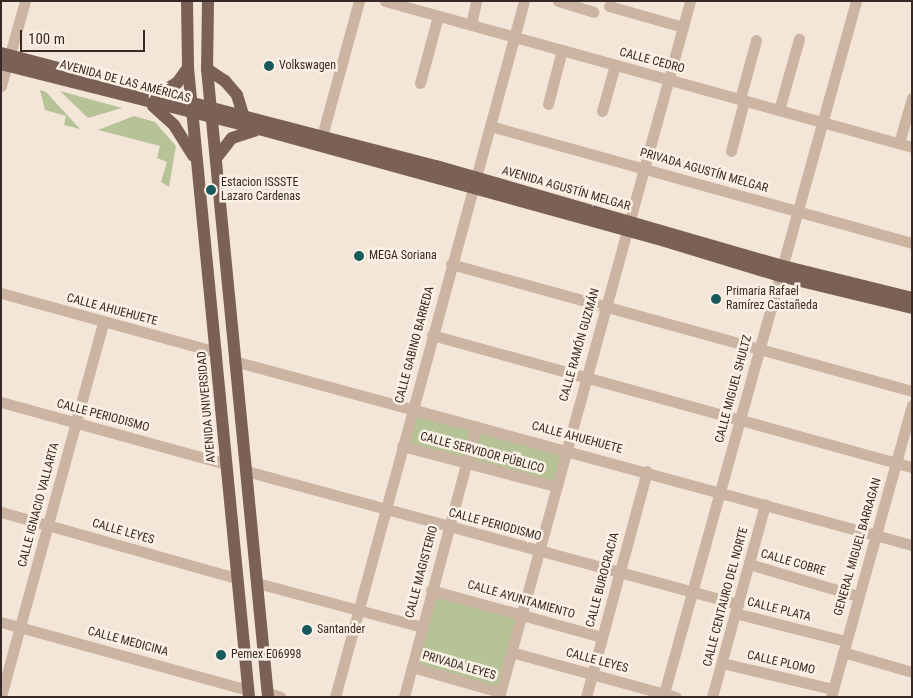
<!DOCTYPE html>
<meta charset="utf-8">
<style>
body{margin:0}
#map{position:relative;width:913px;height:698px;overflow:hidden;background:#f3e5d8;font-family:"Roboto Condensed",sans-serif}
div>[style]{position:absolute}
.green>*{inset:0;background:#b6c397;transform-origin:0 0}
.minor>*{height:11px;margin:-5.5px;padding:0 5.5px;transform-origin:5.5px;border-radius:5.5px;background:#ccb4a3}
.major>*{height:12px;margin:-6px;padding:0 6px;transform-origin:6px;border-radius:6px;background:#7a6055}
.dots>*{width:14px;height:14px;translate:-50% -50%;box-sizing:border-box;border:2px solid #fbf0e4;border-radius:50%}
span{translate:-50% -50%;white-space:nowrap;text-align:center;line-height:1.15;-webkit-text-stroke:5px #fbf0e4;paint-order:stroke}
.street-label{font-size:12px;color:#372a26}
.poi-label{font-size:12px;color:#372a26}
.left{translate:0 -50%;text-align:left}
.frame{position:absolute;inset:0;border:2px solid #372a26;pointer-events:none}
.scale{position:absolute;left:20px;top:30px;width:125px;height:22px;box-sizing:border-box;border:2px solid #372a26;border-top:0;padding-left:6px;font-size:15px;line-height:18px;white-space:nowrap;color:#372a26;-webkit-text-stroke:4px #fbf0e4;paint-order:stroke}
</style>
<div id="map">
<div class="green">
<i style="clip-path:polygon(40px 90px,46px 92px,80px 129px,64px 125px,66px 116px,45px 110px)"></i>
<i style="clip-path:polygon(60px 91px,122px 108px,88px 118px)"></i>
<i style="clip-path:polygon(134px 116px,155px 122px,176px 146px,169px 187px,161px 182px,167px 162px,157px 158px,160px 146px,98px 130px)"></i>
<i style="left:411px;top:409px;width:160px;height:38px;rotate:14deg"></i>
<i style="left:431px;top:590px;width:93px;height:79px;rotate:15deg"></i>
</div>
<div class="minor">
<i style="left:385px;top:1px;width:547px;rotate:15.48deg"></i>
<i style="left:558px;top:1px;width:37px;rotate:17deg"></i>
<i style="left:609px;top:6px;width:77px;rotate:15.8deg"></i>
<i style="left:471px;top:25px;width:25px;rotate:-78deg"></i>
<i style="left:420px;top:83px;width:69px;rotate:-75deg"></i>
<i style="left:1px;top:86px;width:88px;rotate:-74.2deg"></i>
<i style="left:740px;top:99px;width:61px;rotate:-74.8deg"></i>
<i style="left:548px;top:104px;width:56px;rotate:-75.5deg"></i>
<i style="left:779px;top:110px;width:74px;rotate:-74.3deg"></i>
<i style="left:602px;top:111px;width:48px;rotate:-74.2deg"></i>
<i style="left:490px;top:126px;width:438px;rotate:15.5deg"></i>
<i style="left:322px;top:136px;width:140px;rotate:-74.7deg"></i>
<i style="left:899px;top:143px;width:47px;rotate:-73.9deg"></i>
<i style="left:731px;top:151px;width:52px;rotate:-75.4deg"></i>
<i style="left:451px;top:264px;width:478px;rotate:15.4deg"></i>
<i style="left:1px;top:293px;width:223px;rotate:15.3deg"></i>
<i style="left:432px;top:335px;width:498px;rotate:15.4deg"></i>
<i style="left:234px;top:361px;width:703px;rotate:15.18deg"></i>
<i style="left:1px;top:402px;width:233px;rotate:15.4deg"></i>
<i style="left:402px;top:446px;width:159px;rotate:14.6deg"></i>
<i style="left:246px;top:471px;width:510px;rotate:15.13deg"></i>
<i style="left:1px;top:512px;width:244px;rotate:15.7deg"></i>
<i style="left:749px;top:564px;width:114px;rotate:16.4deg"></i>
<i style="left:257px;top:583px;width:171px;rotate:14.9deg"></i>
<i style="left:431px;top:590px;width:177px;rotate:15.4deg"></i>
<i style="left:735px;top:613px;width:114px;rotate:14.2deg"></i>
<i style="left:1px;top:622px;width:256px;rotate:15.4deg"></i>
<i style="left:511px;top:652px;width:171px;rotate:15.3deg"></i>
<i style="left:843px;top:652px;width:72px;rotate:16.2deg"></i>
<i style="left:722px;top:663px;width:114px;rotate:13.2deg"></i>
<i style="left:412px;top:667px;width:91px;rotate:15.9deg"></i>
<i style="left:268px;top:693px;width:13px;rotate:18deg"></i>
<i style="left:1px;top:696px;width:388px;rotate:-74.7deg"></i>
<i style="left:335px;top:697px;width:721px;rotate:-74.81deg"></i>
<i style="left:404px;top:697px;width:280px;rotate:-75.1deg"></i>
<i style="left:499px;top:697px;width:722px;rotate:-74.65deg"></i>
<i style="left:586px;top:697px;width:234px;rotate:-74.9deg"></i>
<i style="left:663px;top:697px;width:722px;rotate:-74.5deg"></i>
<i style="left:712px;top:697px;width:200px;rotate:-74.6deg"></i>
<i style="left:831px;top:697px;width:303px;rotate:-74.5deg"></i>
</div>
<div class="major">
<i style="left:187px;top:1px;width:67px;rotate:89.1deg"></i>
<i style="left:188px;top:68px;width:632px;rotate:84.46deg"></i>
<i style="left:208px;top:1px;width:68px;rotate:90.8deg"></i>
<i style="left:207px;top:69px;width:631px;rotate:84.45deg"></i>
<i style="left:1px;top:53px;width:449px;rotate:14.6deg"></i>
<i style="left:436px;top:166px;width:361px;rotate:16.1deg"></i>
<i style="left:783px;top:266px;width:133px;rotate:13.9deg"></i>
<i style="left:1px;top:64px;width:266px;rotate:14.1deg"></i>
<i style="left:259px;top:129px;width:411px;rotate:15.4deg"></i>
<i style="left:655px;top:238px;width:131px;rotate:16.9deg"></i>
<i style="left:780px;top:276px;width:136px;rotate:13.6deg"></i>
<i style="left:207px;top:69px;width:22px;rotate:34deg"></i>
<i style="left:225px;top:81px;width:18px;rotate:49deg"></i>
<i style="left:237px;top:95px;width:21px;rotate:73deg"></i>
<i style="left:156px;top:95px;width:24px;rotate:-30deg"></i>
<i style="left:177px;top:83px;width:19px;rotate:-54deg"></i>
<i style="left:153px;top:106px;width:28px;rotate:42deg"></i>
<i style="left:174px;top:125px;width:36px;rotate:58deg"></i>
<i style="left:217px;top:157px;width:24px;rotate:-52deg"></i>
<i style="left:232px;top:138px;width:25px;rotate:-18deg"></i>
</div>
<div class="dots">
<i style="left:269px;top:66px;background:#185a5c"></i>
<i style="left:211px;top:190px;background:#185a5c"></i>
<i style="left:359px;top:256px;background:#185a5c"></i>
<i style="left:716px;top:299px;background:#185a5c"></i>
<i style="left:307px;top:630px;background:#185a5c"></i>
<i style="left:221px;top:655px;background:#185a5c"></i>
</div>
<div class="street-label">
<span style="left:652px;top:61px;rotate:15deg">CALLE CEDRO</span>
<span style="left:125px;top:82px;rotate:15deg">AVENIDA DE LAS AMÉRICAS</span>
<span style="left:704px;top:171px;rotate:16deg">PRIVADA AGUSTÍN MELGAR</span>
<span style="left:566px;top:189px;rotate:16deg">AVENIDA AGUSTÍN MELGAR</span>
<span style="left:112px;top:310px;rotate:15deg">CALLE AHUEHUETE</span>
<span style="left:415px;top:345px;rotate:-75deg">CALLE GABINO BARREDA</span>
<span style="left:580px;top:345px;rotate:-74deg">CALLE RAMÓN GUZMÁN</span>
<span style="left:734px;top:389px;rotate:-75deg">CALLE MIGUEL SHULTZ</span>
<span style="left:207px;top:407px;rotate:-95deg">AVENIDA UNIVERSIDAD</span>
<span style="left:103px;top:416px;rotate:15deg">CALLE PERIODISMO</span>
<span style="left:577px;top:438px;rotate:15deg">CALLE AHUEHUETE</span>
<span style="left:482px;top:453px;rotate:15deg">CALLE SERVIDOR PÚBLICO</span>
<span style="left:39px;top:505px;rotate:-75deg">CALLE IGNACIO VALLARTA</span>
<span style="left:495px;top:525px;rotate:15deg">CALLE PERIODISMO</span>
<span style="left:123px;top:532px;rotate:16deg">CALLE LEYES</span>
<span style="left:858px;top:547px;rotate:-74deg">GENERAL MIGUEL BARRAGAN</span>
<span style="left:793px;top:563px;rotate:16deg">CALLE COBRE</span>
<span style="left:422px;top:572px;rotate:-75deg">CALLE MAGISTERIO</span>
<span style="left:603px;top:580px;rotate:-75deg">CALLE BUROCRACIA</span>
<span style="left:726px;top:597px;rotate:-75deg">CALLE CENTAURO DEL NORTE</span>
<span style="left:521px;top:600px;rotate:16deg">CALLE AYUNTAMIENTO</span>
<span style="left:779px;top:610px;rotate:14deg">CALLE PLATA</span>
<span style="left:128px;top:642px;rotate:15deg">CALLE MEDICINA</span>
<span style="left:597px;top:661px;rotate:15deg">CALLE LEYES</span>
<span style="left:781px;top:663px;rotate:13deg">CALLE PLOMO</span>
<span style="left:459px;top:666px;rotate:16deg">PRIVADA LEYES</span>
</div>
<div class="poi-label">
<span class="left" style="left:279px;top:66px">Volkswagen</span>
<span class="left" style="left:221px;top:190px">Estacion ISSSTE<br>Lazaro Cardenas</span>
<span class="left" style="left:369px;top:256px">MEGA Soriana</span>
<span class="left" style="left:726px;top:299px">Primaria Rafael<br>Ramírez Castañeda</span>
<span class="left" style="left:317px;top:630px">Santander</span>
<span class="left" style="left:231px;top:655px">Pemex E06998</span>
</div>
<div class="frame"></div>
<div class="scale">100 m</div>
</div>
